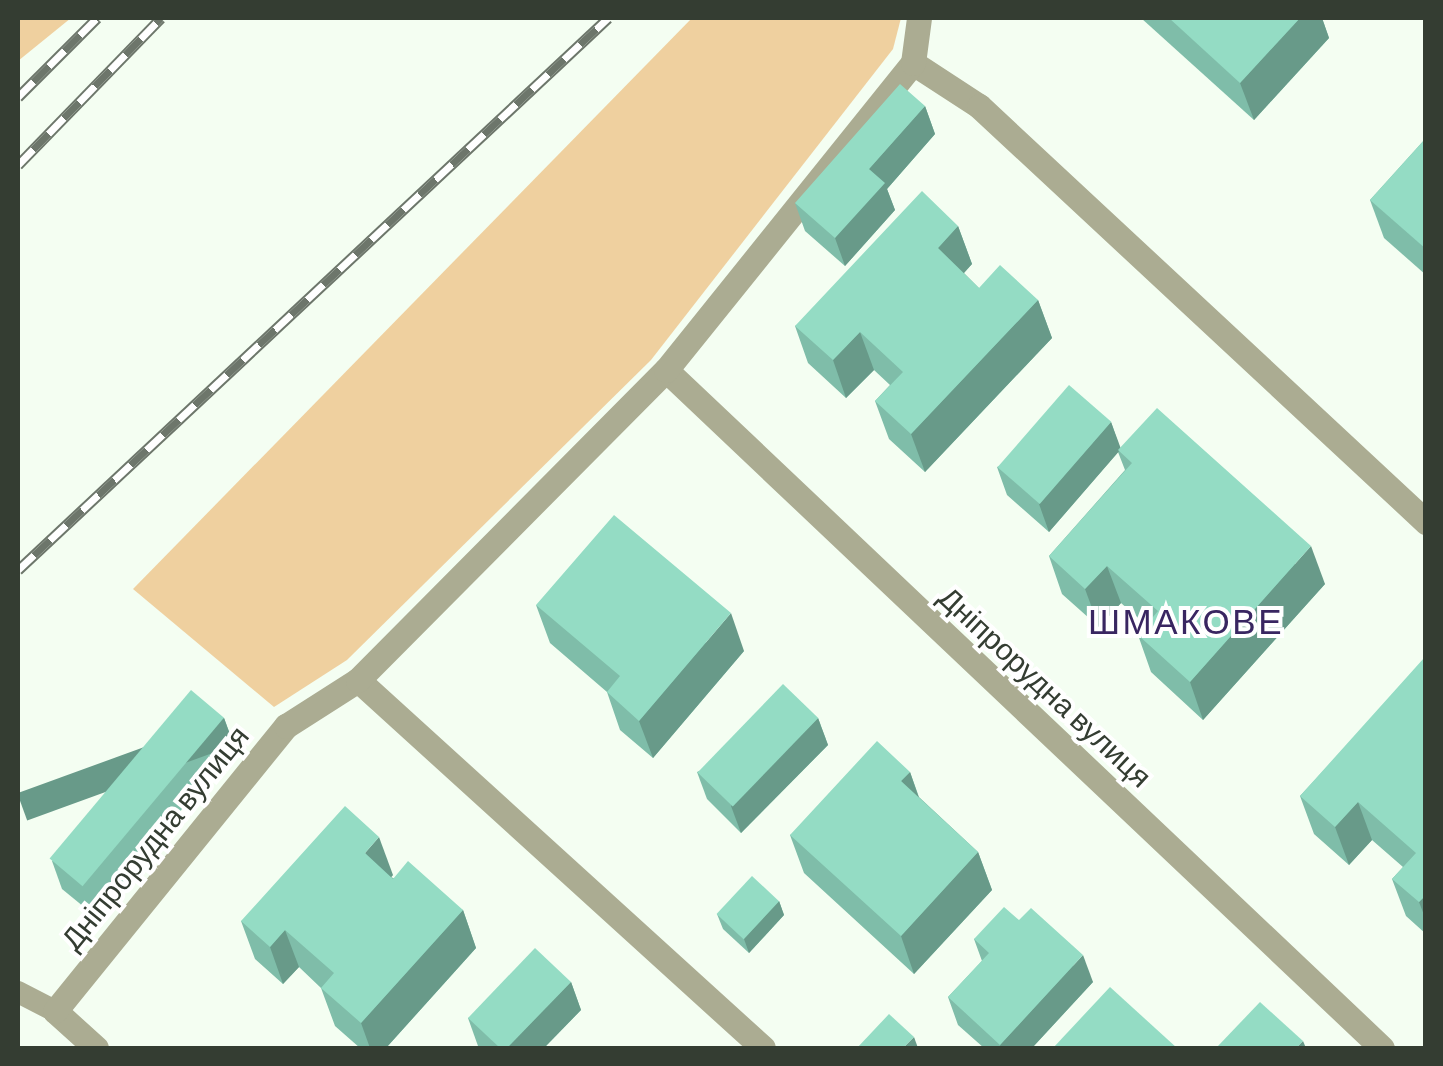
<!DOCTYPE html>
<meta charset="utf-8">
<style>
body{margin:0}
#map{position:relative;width:1443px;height:1066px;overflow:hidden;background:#f4fef2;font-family:Barlow,sans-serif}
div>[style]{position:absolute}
.green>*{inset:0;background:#efd09f}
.lane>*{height:22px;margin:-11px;padding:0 11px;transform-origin:11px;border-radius:11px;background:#abac92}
.street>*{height:25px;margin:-12.5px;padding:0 12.5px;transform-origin:12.5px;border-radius:12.5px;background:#abac92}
.rail>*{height:11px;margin-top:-5.5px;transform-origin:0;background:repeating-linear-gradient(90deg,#fff 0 22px,#6d766b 0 44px);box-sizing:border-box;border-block:2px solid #6d766b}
.wall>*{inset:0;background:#7fbda9}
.shaded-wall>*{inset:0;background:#689a89;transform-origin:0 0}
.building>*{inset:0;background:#94dcc4;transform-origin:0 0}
span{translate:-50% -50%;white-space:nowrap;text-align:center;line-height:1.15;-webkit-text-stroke:8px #fff;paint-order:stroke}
.street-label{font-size:30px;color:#343d32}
.quarter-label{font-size:35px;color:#392661;letter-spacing:2.5px}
.frame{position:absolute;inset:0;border:20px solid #343d32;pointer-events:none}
</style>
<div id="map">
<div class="green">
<i style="clip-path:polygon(18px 18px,71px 18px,18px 61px)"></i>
<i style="clip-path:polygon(692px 18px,901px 18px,893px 49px,651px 360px,347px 660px,274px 707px,133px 589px)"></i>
</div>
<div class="lane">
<i style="left:18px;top:992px;width:42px;rotate:27.2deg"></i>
</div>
<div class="street">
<i style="left:913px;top:63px;width:79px;rotate:33.1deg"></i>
<i style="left:979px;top:106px;width:611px;rotate:42.94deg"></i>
<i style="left:666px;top:370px;width:986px;rotate:43.44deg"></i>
<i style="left:358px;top:680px;width:547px;rotate:42.26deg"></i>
<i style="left:96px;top:1048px;width:55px;rotate:-137.9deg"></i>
<i style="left:55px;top:1011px;width:367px;rotate:-51deg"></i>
<i style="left:286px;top:726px;width:85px;rotate:-32.6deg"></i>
<i style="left:358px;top:680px;width:437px;rotate:-45.2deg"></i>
<i style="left:666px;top:370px;width:394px;rotate:-51.2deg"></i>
<i style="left:913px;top:63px;width:45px;rotate:-82.4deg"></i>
</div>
<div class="rail">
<i style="left:18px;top:97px;width:112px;rotate:-45deg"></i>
<i style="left:18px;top:165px;width:205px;rotate:-45.8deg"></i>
<i style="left:18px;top:570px;width:808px;rotate:-43.09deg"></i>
</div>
<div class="wall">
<i style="clip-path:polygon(1141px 18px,1322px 18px,1329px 38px,1254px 120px)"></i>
<i style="clip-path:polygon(925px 106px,935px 134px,887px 189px,895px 210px,845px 266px,805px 231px,795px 203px)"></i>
<i style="clip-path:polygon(1426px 138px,1426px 275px,1384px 238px,1370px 200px)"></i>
<i style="clip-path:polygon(958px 226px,972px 264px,964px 273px,979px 288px,1038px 300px,1052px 338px,925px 472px,889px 439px,875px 401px,890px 385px,874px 370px,846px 398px,808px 363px,795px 326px)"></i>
<i style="clip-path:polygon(1111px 422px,1120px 448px,1325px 584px,1203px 720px,1151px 672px,1138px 635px,1146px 625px,1121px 603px,1099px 627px,1062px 594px,1049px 556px,1125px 470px,1118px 452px,1049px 532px,1007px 495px,997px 467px)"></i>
<i style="clip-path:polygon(536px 605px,744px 651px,653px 758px,620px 730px,607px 692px,550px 643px)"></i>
<i style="clip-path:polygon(1426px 660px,1426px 934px,1406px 916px,1392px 879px,1403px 867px,1372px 840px,1349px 865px,1314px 834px,1300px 796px)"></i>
<i style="clip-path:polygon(224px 718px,234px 745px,95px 916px,62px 889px,52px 861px)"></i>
<i style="clip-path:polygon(818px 718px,828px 745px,741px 833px,707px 799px,697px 772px)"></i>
<i style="clip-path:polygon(910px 772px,919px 797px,978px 852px,992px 890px,914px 974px,804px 873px,790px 835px)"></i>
<i style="clip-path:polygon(393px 875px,391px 877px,463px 910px,476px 948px,386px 1048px,360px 1048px,335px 1026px,321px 988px,299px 967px,283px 984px,255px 959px,241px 921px)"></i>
<i style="clip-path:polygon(779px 901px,784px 915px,749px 953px,723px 929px,717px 914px)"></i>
<i style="clip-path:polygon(1019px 920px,1093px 982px,1032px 1048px,984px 1048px,958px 1025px,948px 997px,982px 961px,974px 939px)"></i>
<i style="clip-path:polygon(571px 982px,581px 1010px,544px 1048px,480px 1048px,478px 1046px,468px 1018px)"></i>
</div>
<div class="shaded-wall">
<i style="clip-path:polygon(1300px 18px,1322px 18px,1329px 38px,1254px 120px,1240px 83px)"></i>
<i style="clip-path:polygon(925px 106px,935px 134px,887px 189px,895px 210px,845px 266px,835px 238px,869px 169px)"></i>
<i style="clip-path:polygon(958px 226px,972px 264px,952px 286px,938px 248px)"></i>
<i style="clip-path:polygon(1038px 300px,1052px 338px,925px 472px,911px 434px)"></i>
<i style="clip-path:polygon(860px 332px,874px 370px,846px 398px,833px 360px)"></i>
<i style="clip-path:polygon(1111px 422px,1121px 449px,1049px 532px,1039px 504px)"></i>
<i style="clip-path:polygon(1311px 546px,1325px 584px,1203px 720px,1190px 682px)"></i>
<i style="clip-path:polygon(1107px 566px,1121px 603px,1099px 627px,1085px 589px)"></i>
<i style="clip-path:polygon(731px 613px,744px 651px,653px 758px,639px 721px)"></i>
<i style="left:224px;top:718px;width:29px;height:220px;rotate:70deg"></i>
<i style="clip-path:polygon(818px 718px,828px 745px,741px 833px,731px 806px)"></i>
<i style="clip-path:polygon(910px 772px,923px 810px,901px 781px)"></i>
<i style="clip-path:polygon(1358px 802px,1372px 840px,1349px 865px,1335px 827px)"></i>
<i style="clip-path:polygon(379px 837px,393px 875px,379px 891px,365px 853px)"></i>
<i style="clip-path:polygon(978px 852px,992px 890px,914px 974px,901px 936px)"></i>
<i style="clip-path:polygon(1426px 895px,1426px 920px,1419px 902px)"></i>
<i style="clip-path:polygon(779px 901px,784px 915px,749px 953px,744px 939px)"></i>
<i style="clip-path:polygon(463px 910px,476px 948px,386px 1048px,370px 1048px,361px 1023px)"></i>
<i style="clip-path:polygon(285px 930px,299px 967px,283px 984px,270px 947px)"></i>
<i style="clip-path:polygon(1083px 955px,1093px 982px,1032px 1048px,1001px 1048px,1000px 1045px)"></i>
<i style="clip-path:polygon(571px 982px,581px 1010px,544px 1048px,507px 1048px)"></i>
<i style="clip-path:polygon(914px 1037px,918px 1048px,903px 1048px)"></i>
<i style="clip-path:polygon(1303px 1041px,1306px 1048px,1296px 1048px)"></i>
</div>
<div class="building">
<i style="clip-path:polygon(1169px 18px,1300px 18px,1240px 83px)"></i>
<i style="clip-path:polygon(900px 84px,925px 106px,869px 169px,885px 183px,835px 238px,795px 203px)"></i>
<i style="clip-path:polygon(1426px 138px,1426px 249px,1370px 200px)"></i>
<i style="clip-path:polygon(922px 191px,958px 226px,938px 248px,979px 288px,1000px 265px,1038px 300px,911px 434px,875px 401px,903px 372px,860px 332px,833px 360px,795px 326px)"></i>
<i style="left:1069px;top:385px;width:56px;height:109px;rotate:41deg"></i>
<i style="clip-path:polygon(1157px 408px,1311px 546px,1190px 682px,1138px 635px,1158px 611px,1107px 566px,1085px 589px,1049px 556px,1132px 463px,1118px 450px)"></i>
<i style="clip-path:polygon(614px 515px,731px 613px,639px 721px,607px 692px,620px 676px,536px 605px)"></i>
<i style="clip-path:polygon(1424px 658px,1426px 660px,1426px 895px,1419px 902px,1392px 879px,1416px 853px,1358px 802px,1335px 827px,1300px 796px)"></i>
<i style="left:783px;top:684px;width:49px;height:123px;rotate:44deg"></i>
<i style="left:191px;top:690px;width:43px;height:220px;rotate:40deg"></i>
<i style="clip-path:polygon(877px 741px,910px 772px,901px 781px,978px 852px,901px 936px,790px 835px)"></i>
<i style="clip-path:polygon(345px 806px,379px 837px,365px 853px,393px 879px,408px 861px,463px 910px,361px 1023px,321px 988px,334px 973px,285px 930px,270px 947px,241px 921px)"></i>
<i style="left:752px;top:876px;width:37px;height:52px;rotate:43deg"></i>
<i style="clip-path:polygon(1004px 907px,1019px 920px,1031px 908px,1083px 955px,1000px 1045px,948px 997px,989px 953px,974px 939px)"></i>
<i style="clip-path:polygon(535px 948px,571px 982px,507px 1048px,500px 1048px,468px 1018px)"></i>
<i style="clip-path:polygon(1110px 987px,1177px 1048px,1053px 1048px)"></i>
<i style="clip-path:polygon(1260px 1002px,1303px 1041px,1296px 1048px,1221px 1048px,1218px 1046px)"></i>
<i style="clip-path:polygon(889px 1014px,914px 1037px,903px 1048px,857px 1048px)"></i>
</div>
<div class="street-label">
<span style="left:1046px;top:686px;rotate:43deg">Дніпрорудна вулиця</span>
<span style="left:154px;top:837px;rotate:-51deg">Дніпрорудна вулиця</span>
</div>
<div class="quarter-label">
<span style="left:1186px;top:620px">ШМАКОВЕ</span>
</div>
<div class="frame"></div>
</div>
